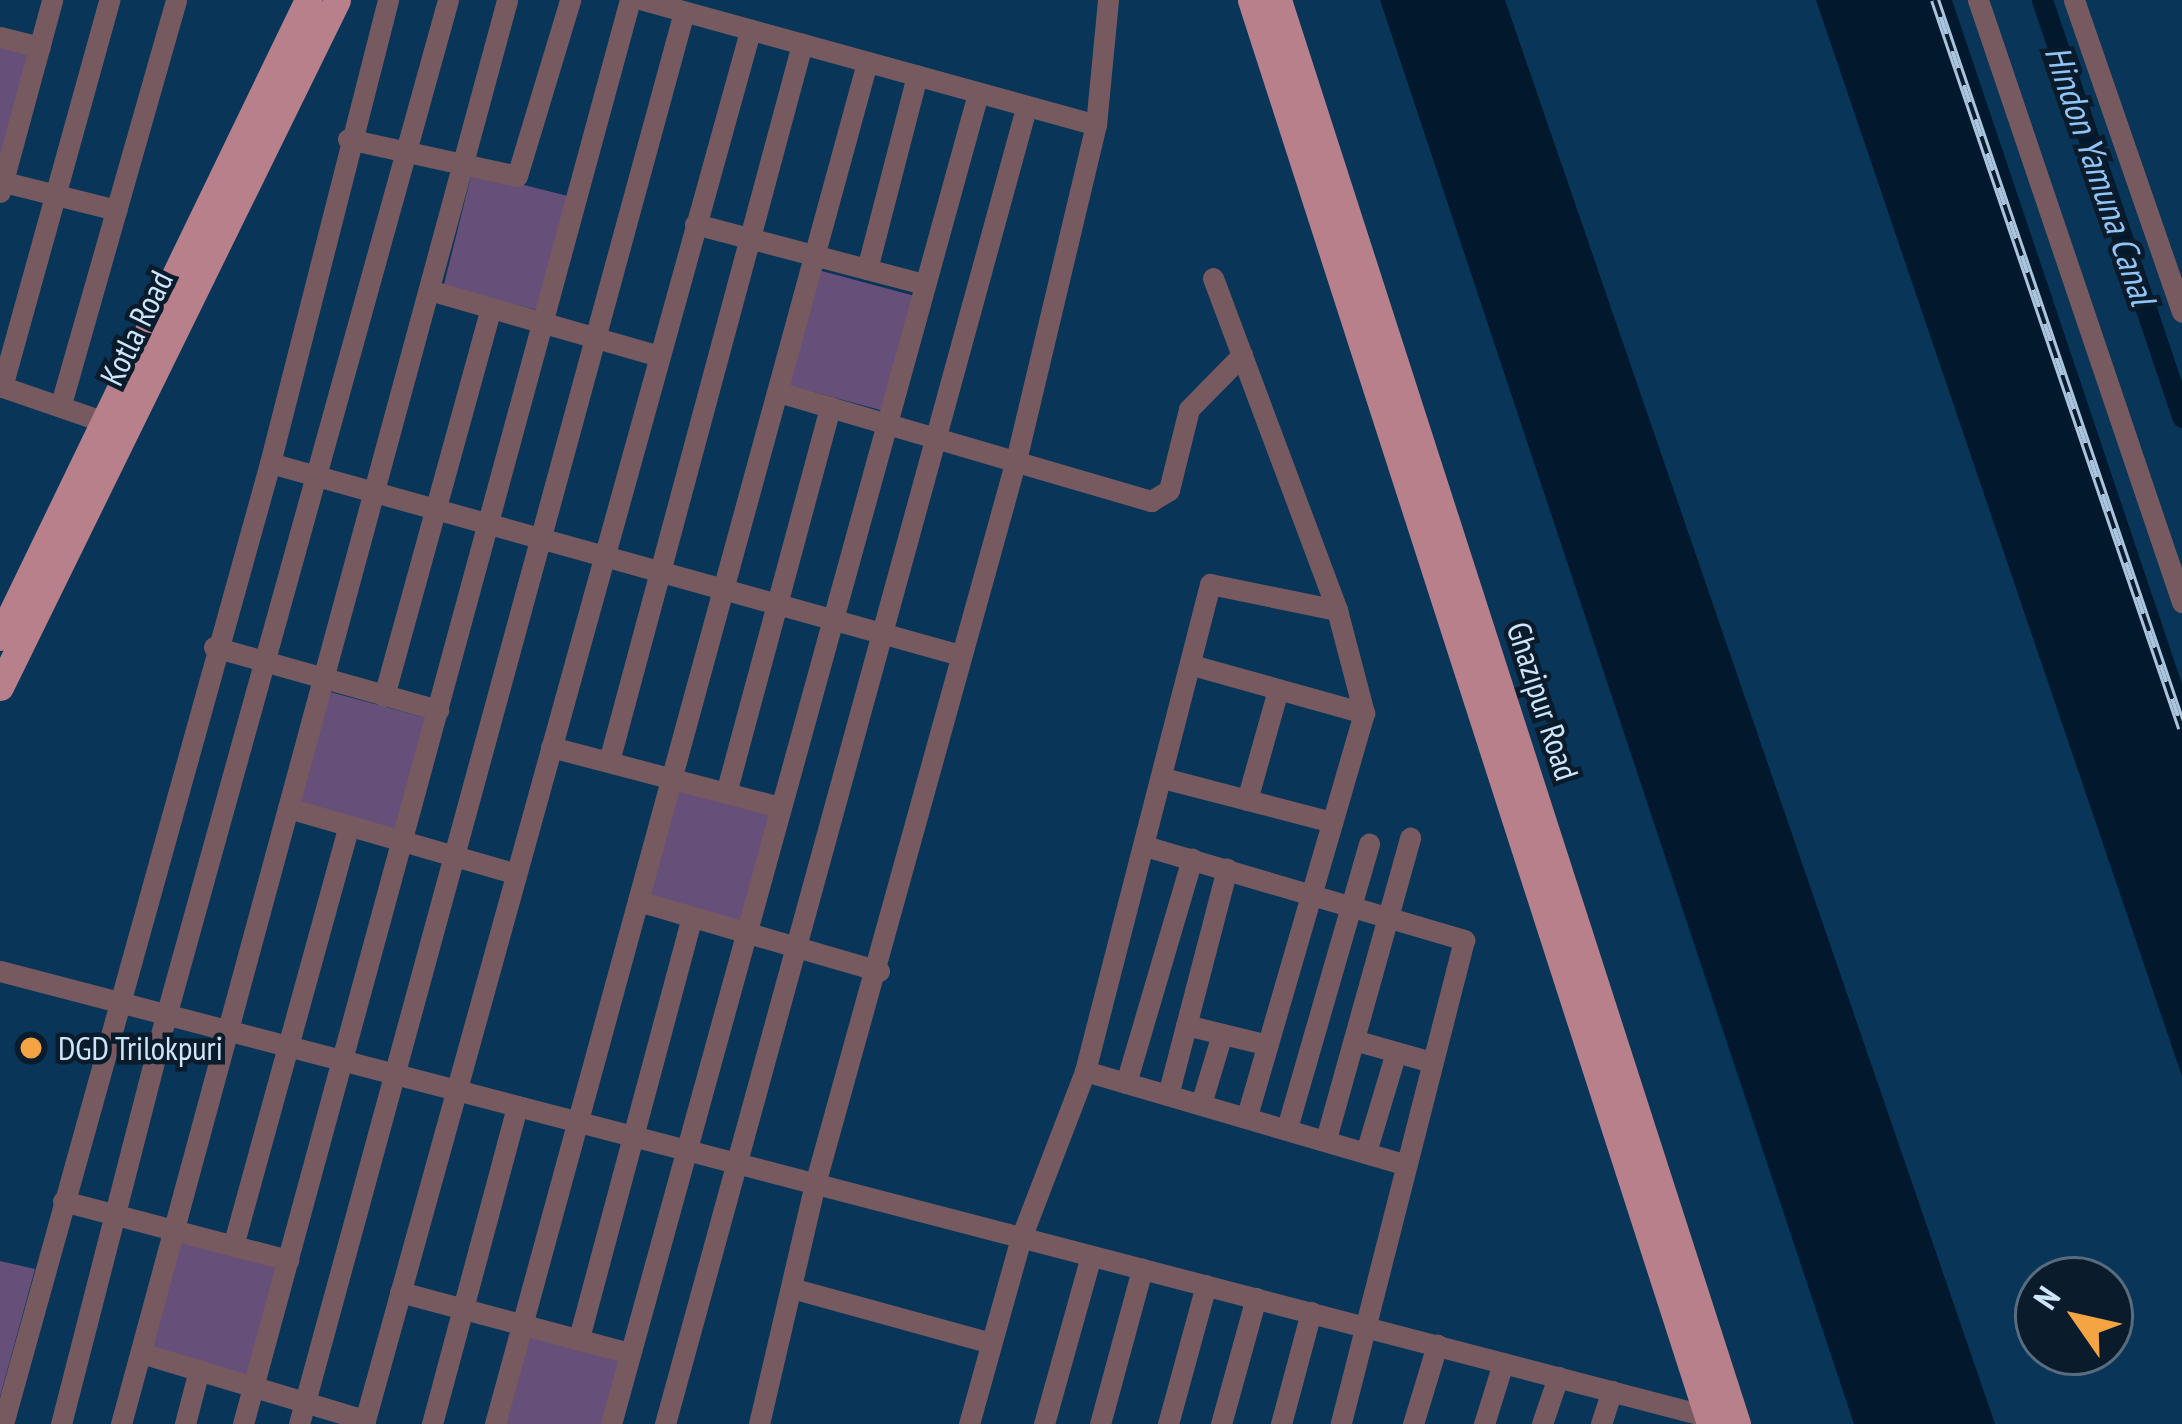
<!DOCTYPE html>
<style>
body{margin:0}
#map{position:relative;width:2182px;height:1424px;overflow:hidden;background:#083558;font-family:"PT Sans Narrow",sans-serif}
div>[style]{position:absolute}
.green>*{inset:0;background:#66507a;transform-origin:0 0}
.water>*{inset:0;background:#02182c}
.canal>*{height:21px;margin:-10.5px;padding:0 10.5px;transform-origin:10.5px;border-radius:10.5px;background:#02182c}
.minor>*{height:21px;margin:-10.5px;padding:0 10.5px;transform-origin:10.5px;border-radius:10.5px;background:#775a5f}
.major>*{height:27px;margin:-13.5px;padding:0 13.5px;transform-origin:13.5px;border-radius:13.5px;background:#b8808a}
.rail>*{height:10px;margin-top:-5px;transform-origin:0;background:repeating-linear-gradient(90deg,#0a1c2b 0 18px,#aac5dd 0 36px);box-sizing:border-box;border-block:3px solid #aac5dd}
.dots>*{width:33px;height:33px;translate:-50% -50%;box-sizing:border-box;border:6px solid #0a1c2b;border-radius:50%}
span{translate:-50% -50%;white-space:nowrap;text-align:center;line-height:1.15;-webkit-text-stroke:9px #0a1c2b;paint-order:stroke}
.street-label{font-size:33px;color:#cfe5fb}
.poi-label{font-size:33px;color:#cfe5fb}
.left{translate:0 -50%;text-align:left}
.water-label{font-size:36px;color:#90c5f7;font-style:italic}
.north{position:absolute;left:2014px;top:1256px;width:120px;height:120px;box-sizing:border-box;background:#0a1c2b;border:3px solid #596c7e;border-radius:50%;rotate:304deg;font-size:33px;font-weight:700;line-height:48px;text-align:center;color:#cfe5fb}
.north::after{content:'';display:block;margin:auto;width:42px;height:54px;background:#f4a443;clip-path:polygon(50% 0,100% 100%,50% 72%,0 100%)}
</style>
<div id="map">
<div class="green">
<i style="clip-path:polygon(0 43px,33px 51px,0 168px)"></i>
<i style="left:472px;top:172px;width:106px;height:118px;rotate:14deg"></i>
<i style="left:818px;top:270px;width:106px;height:119px;rotate:15deg"></i>
<i style="left:330px;top:692px;width:106px;height:118px;rotate:15deg"></i>
<i style="left:676px;top:785px;width:106px;height:119px;rotate:15deg"></i>
<i style="left:182px;top:1236px;width:106px;height:118px;rotate:15deg"></i>
<i style="clip-path:polygon(0 1261px,35px 1269px,0 1397px)"></i>
<i style="clip-path:polygon(526px 1330px,628px 1357px,610px 1424px,500px 1424px)"></i>
</div>
<div class="water">
<i style="clip-path:polygon(1380px 0,1505px 0,1995px 1424px,1854px 1424px)"></i>
<i style="clip-path:polygon(1816px 0,1952px 0,2182px 684px,2182px 1076px)"></i>
</div>
<div class="canal">
<i style="left:2042px;top:0;width:440px;rotate:71.4deg"></i>
</div>
<div class="minor">
<i style="left:643px;top:0;width:470px;rotate:15.4deg"></i>
<i style="left:1978px;top:0;width:636px;rotate:71.28deg"></i>
<i style="left:2074px;top:0;width:330px;rotate:70.9deg"></i>
<i style="left:0;top:37px;width:41px;rotate:14deg"></i>
<i style="left:348px;top:139px;width:173px;rotate:12.3deg"></i>
<i style="left:517px;top:176px;width:184px;rotate:-73.2deg"></i>
<i style="left:0;top:181px;width:120px;rotate:14deg"></i>
<i style="left:0;top:192px;width:199px;rotate:-74.8deg"></i>
<i style="left:695px;top:224px;width:237px;rotate:14.7deg"></i>
<i style="left:867px;top:269px;width:200px;rotate:-75.5deg"></i>
<i style="left:1213px;top:278px;width:354px;rotate:69.5deg"></i>
<i style="left:1337px;top:610px;width:106px;rotate:75.3deg"></i>
<i style="left:1364px;top:713px;width:421px;rotate:106.2deg"></i>
<i style="left:429px;top:290px;width:239px;rotate:16deg"></i>
<i style="left:0;top:386px;width:126px;rotate:19deg"></i>
<i style="left:2px;top:387px;width:402px;rotate:-74.5deg"></i>
<i style="left:778px;top:392px;width:389px;rotate:16.3deg"></i>
<i style="left:1151px;top:501px;width:21px;rotate:-31deg"></i>
<i style="left:1169px;top:490px;width:83px;rotate:-76.1deg"></i>
<i style="left:1189px;top:409px;width:76px;rotate:-45.5deg"></i>
<i style="left:61px;top:404px;width:420px;rotate:-74.1deg"></i>
<i style="left:270px;top:463px;width:713px;rotate:15.54deg"></i>
<i style="left:214px;top:647px;width:233px;rotate:15.7deg"></i>
<i style="left:1192px;top:665px;width:179px;rotate:15.6deg"></i>
<i style="left:384px;top:696px;width:402px;rotate:-74.6deg"></i>
<i style="left:551px;top:747px;width:237px;rotate:14.7deg"></i>
<i style="left:609px;top:761px;width:743px;rotate:-74.93deg"></i>
<i style="left:1163px;top:778px;width:175px;rotate:14.6deg"></i>
<i style="left:726px;top:793px;width:400px;rotate:-74.9deg"></i>
<i style="left:1247px;top:800px;width:114px;rotate:-74.3deg"></i>
<i style="left:288px;top:808px;width:237px;rotate:16.1deg"></i>
<i style="left:1145px;top:846px;width:333px;rotate:16.4deg"></i>
<i style="left:1464px;top:940px;width:499px;rotate:104.3deg"></i>
<i style="left:638px;top:901px;width:251px;rotate:16.2deg"></i>
<i style="left:0;top:971px;width:1775px;rotate:14.62deg"></i>
<i style="left:1186px;top:1025px;width:84px;rotate:13.7deg"></i>
<i style="left:1354px;top:1040px;width:80px;rotate:15.9deg"></i>
<i style="left:1085px;top:1071px;width:332px;rotate:16.3deg"></i>
<i style="left:1126px;top:1083px;width:234px;rotate:-73.6deg"></i>
<i style="left:1168px;top:1095px;width:234px;rotate:-75.4deg"></i>
<i style="left:1201px;top:1104px;width:73px;rotate:-73.3deg"></i>
<i style="left:1287px;top:1128px;width:296px;rotate:-73.9deg"></i>
<i style="left:1326px;top:1139px;width:313px;rotate:-74.4deg"></i>
<i style="left:1366px;top:1152px;width:104px;rotate:-73.3deg"></i>
<i style="left:63px;top:1201px;width:233px;rotate:14.7deg"></i>
<i style="left:233px;top:1246px;width:436px;rotate:-74.6deg"></i>
<i style="left:795px;top:1289px;width:203px;rotate:15.4deg"></i>
<i style="left:400px;top:1292px;width:238px;rotate:14.9deg"></i>
<i style="left:579px;top:1338px;width:436px;rotate:-75deg"></i>
<i style="left:141px;top:1353px;width:234px;rotate:16.7deg"></i>
<i style="left:3px;top:1424px;width:997px;rotate:-74.47deg"></i>
<i style="left:270px;top:463px;width:478px;rotate:-75.7deg"></i>
<i style="left:61px;top:1424px;width:421px;rotate:-75.6deg"></i>
<i style="left:166px;top:1016px;width:1054px;rotate:-74.49deg"></i>
<i style="left:121px;top:1424px;width:1475px;rotate:-74.83deg"></i>
<i style="left:185px;top:1424px;width:56px;rotate:-75.5deg"></i>
<i style="left:243px;top:1424px;width:1476px;rotate:-74.8deg"></i>
<i style="left:299px;top:1424px;width:1464px;rotate:-74.75deg"></i>
<i style="left:364px;top:1424px;width:1445px;rotate:-74.51deg"></i>
<i style="left:432px;top:1424px;width:329px;rotate:-75deg"></i>
<i style="left:495px;top:1424px;width:1412px;rotate:-74.72deg"></i>
<i style="left:611px;top:1424px;width:1381px;rotate:-74.58deg"></i>
<i style="left:665px;top:1424px;width:1365px;rotate:-74.66deg"></i>
<i style="left:759px;top:1424px;width:246px;rotate:-76.9deg"></i>
<i style="left:815px;top:1184px;width:756px;rotate:-74.49deg"></i>
<i style="left:1017px;top:456px;width:340px;rotate:-76.6deg"></i>
<i style="left:1096px;top:125px;width:126px;rotate:-84.5deg"></i>
<i style="left:969px;top:1424px;width:193px;rotate:-74.4deg"></i>
<i style="left:1021px;top:1238px;width:179px;rotate:-69deg"></i>
<i style="left:1085px;top:1071px;width:503px;rotate:-75.6deg"></i>
<i style="left:1210px;top:584px;width:130px;rotate:11.6deg"></i>
<i style="left:1044px;top:1424px;width:174px;rotate:-74.4deg"></i>
<i style="left:1100px;top:1424px;width:161px;rotate:-74.8deg"></i>
<i style="left:1168px;top:1424px;width:144px;rotate:-74.7deg"></i>
<i style="left:1221px;top:1424px;width:131px;rotate:-74.5deg"></i>
<i style="left:1281px;top:1424px;width:116px;rotate:-75deg"></i>
<i style="left:1413px;top:1424px;width:83px;rotate:-73.1deg"></i>
<i style="left:1484px;top:1424px;width:64px;rotate:-72.7deg"></i>
<i style="left:1542px;top:1424px;width:50px;rotate:-71.2deg"></i>
<i style="left:1601px;top:1424px;width:35px;rotate:-72deg"></i>
</div>
<div class="major">
<i style="left:1251px;top:0;width:1496px;rotate:72.13deg"></i>
<i style="left:1278px;top:0;width:1496px;rotate:72.13deg"></i>
<i style="left:0;top:637px;width:708px;rotate:-64.2deg"></i>
<i style="left:0;top:687px;width:765px;rotate:-63.87deg"></i>
</div>
<div class="rail">
<i style="left:1935px;top:0;width:769px;rotate:71.26deg"></i>
</div>
<div class="dots">
<i style="left:31px;top:1048px;background:#f4a443"></i>
</div>
<div class="street-label">
<span style="left:136px;top:328px;rotate:-64deg">Kotla Road</span>
<span style="left:1543px;top:701px;rotate:72deg">Ghazipur Road</span>
</div>
<div class="poi-label">
<span class="left" style="left:58px;top:1048px">DGD Trilokpuri</span>
</div>
<div class="water-label">
<span style="left:2101px;top:175px;rotate:71deg">Hindon Yamuna Canal</span>
</div>
<div class="north">N</div>
</div>
